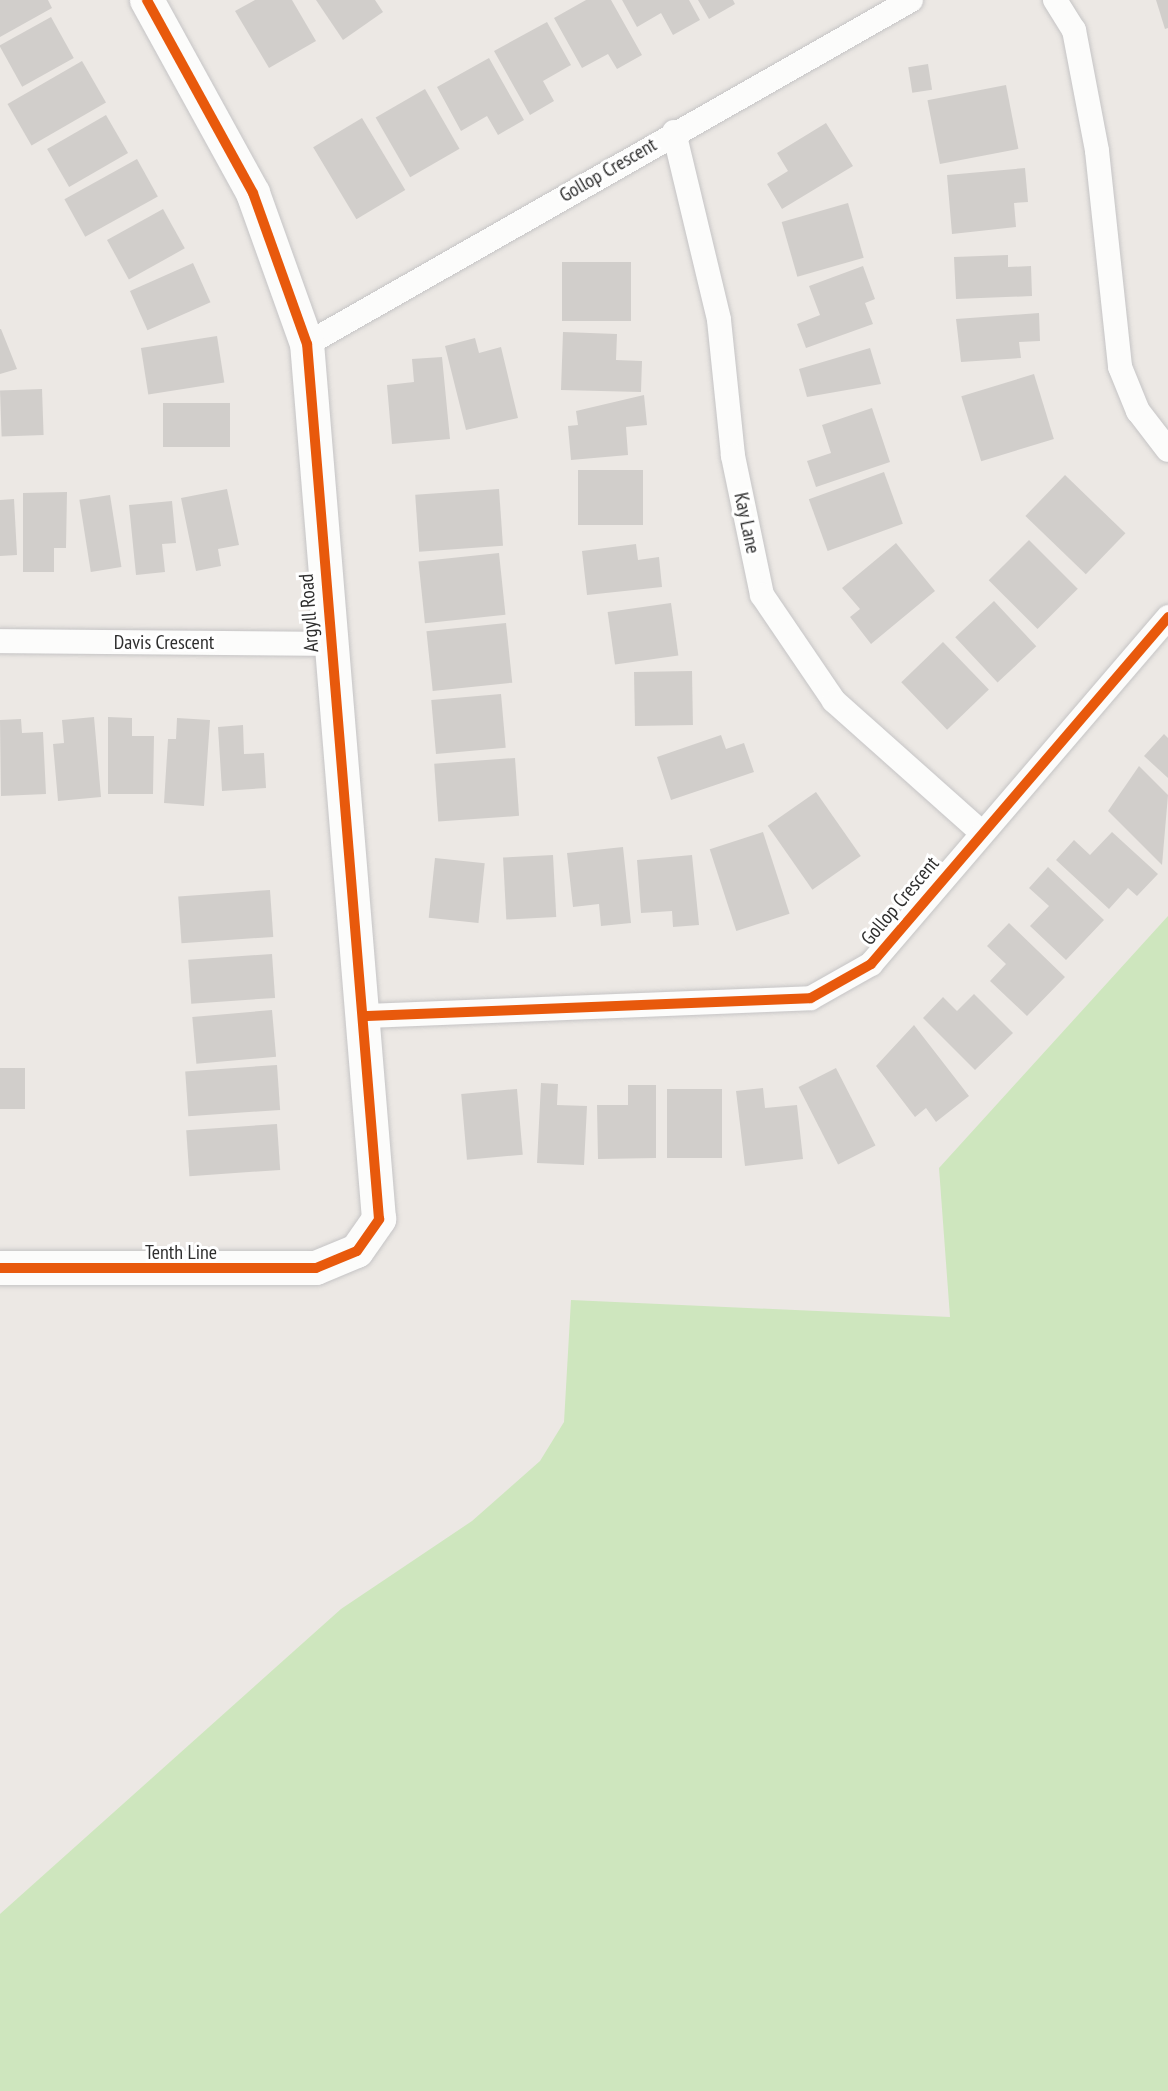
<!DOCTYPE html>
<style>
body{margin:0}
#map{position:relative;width:1168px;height:2091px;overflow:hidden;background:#ece8e4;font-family:"PT Sans Narrow",sans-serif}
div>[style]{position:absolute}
.green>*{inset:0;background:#cee6be}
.building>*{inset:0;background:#d1cecb;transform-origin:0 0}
.roads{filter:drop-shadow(0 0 2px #c5c4c5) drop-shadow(0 0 2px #c5c4c5)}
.street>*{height:24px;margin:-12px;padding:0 12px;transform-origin:12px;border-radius:12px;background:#fcfcfb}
.secondary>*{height:34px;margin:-17px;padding:0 17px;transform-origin:17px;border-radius:17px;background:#fcfcfb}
.cycleway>*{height:10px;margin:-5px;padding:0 5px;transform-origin:5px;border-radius:5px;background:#e8590c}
span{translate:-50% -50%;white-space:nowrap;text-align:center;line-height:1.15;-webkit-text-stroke:6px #fff;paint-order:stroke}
.street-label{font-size:20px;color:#2e2e2e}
</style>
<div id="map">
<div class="green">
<i style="clip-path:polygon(1168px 916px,1168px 2091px,0 2091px,0 1914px,341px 1609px,472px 1521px,540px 1461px,564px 1422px,571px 1300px,950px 1317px,939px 1168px)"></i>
</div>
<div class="building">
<i style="clip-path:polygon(0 0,48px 0,52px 8px,0 37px)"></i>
<i style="clip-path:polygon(255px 0,292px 0,316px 41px,269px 68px,235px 11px)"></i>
<i style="clip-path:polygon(316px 0,375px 0,383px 12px,343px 40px)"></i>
<i style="clip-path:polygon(586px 0,611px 0,642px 55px,617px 69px,608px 54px,582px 68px,554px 18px)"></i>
<i style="clip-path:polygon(622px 0,689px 0,700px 20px,673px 35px,661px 13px,637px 27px)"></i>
<i style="clip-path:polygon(698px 0,733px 0,735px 4px,709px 19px)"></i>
<i style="clip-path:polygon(1156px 0,1168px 0,1168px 28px,1165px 29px)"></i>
<i style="left:51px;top:17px;width:47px;height:59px;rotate:61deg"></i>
<i style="clip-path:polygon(547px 22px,571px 65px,543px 81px,554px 101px,530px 115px,494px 51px)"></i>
<i style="clip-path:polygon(489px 58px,524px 120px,498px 135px,487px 116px,461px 131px,437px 87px)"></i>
<i style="left:82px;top:61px;width:48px;height:86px;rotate:60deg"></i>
<i style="left:928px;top:64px;width:26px;height:20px;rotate:81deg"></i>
<i style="left:1006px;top:85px;width:65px;height:80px;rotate:79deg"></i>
<i style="left:425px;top:89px;width:69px;height:57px;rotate:60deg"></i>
<i style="left:106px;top:115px;width:44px;height:68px;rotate:60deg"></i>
<i style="left:362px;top:118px;width:84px;height:57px;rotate:59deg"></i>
<i style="clip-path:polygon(826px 123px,853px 166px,782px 209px,767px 184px,788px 171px,777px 153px)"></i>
<i style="left:137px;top:159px;width:43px;height:83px;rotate:61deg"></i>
<i style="clip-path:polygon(1025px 168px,1028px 202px,1014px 203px,1016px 227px,952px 234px,947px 175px)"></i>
<i style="left:848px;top:203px;width:57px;height:69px;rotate:74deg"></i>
<i style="left:163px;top:209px;width:45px;height:64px;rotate:61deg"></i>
<i style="clip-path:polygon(1008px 255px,1008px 267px,1031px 266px,1032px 296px,956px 299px,954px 257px)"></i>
<i style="left:562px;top:262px;width:69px;height:59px"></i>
<i style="left:193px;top:263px;width:43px;height:69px;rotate:66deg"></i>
<i style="clip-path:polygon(863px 266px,875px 299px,865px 303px,873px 324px,806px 348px,797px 324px,820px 315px,809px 286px)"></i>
<i style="clip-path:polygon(1039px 313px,1040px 341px,1019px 342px,1021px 358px,961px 362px,956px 319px)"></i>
<i style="clip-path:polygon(1px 329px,17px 369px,0 374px,0 329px)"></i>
<i style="clip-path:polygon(563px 332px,617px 334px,616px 360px,642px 361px,641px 392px,561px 390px)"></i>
<i style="left:217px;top:336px;width:47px;height:77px;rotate:81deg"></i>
<i style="clip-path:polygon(475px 338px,479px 353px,501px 347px,518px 418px,466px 430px,445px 346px)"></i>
<i style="clip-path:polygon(870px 348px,881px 384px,807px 397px,799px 369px)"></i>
<i style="clip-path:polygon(442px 357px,450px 439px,392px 444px,387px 385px,414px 382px,412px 359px)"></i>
<i style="left:1034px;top:374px;width:68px;height:76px;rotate:73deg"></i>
<i style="left:42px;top:389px;width:46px;height:42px;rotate:88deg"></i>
<i style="clip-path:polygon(644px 395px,647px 425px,626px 427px,628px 455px,571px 460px,568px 426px,578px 425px,576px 411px)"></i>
<i style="left:230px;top:403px;width:44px;height:67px;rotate:90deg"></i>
<i style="clip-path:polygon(872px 408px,890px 462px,816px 487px,807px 461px,831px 453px,822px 425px)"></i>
<i style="left:578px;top:470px;width:65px;height:55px"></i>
<i style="left:884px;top:472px;width:55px;height:80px;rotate:70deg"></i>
<i style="left:1065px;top:475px;width:84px;height:57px;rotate:44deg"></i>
<i style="clip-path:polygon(227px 489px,239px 545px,218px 549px,221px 566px,196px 571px,181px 498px)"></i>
<i style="left:499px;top:489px;width:57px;height:84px;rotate:86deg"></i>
<i style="clip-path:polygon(67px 492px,66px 548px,54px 548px,54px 572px,23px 572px,23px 493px)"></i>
<i style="left:110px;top:495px;width:73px;height:31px;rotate:81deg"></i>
<i style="clip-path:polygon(14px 499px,17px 555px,0 556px,0 500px)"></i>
<i style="clip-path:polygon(172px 501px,176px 543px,162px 544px,165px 572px,136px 575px,129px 505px)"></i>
<i style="left:1029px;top:540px;width:69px;height:57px;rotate:45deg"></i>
<i style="clip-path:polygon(896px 543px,935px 591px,871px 644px,850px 617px,860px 609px,842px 588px)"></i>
<i style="clip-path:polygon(636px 544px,638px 560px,659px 557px,662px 587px,587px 595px,582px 551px)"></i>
<i style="left:499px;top:553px;width:62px;height:81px;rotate:84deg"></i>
<i style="left:994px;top:601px;width:62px;height:53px;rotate:47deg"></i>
<i style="left:671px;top:603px;width:53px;height:64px;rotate:82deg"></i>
<i style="left:506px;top:623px;width:60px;height:80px;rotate:84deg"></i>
<i style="left:943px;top:642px;width:66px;height:58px;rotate:46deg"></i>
<i style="left:692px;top:671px;width:54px;height:58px;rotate:89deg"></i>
<i style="left:501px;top:694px;width:54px;height:70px;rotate:85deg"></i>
<i style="clip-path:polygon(94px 717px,101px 797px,58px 801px,53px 744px,64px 743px,62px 720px)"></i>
<i style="clip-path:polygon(108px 717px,132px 718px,132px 736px,154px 736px,153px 794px,108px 794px)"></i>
<i style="clip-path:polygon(177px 718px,210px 720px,204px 806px,164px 803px,168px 739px,176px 739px)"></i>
<i style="clip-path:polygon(21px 719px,22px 733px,43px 732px,46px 794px,1px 796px,0 720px)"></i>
<i style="clip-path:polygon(243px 725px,244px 754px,264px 753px,266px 788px,222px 791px,218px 727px)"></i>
<i style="clip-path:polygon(1164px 734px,1168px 738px,1168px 778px,1144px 756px)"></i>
<i style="clip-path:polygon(721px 735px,726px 749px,744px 743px,754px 772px,671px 800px,657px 757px)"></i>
<i style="left:515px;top:758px;width:58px;height:81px;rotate:86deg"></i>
<i style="clip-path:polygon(1139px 766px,1168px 795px,1162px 865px,1108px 811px)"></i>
<i style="left:816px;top:792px;width:78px;height:59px;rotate:55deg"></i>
<i style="left:763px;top:832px;width:86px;height:56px;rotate:72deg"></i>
<i style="clip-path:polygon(1112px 832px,1158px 874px,1137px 896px,1128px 888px,1109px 909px,1056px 860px,1074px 840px,1090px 855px)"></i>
<i style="clip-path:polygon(623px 847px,631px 923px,601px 926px,599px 904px,573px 907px,567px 853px)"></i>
<i style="left:553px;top:855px;width:62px;height:50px;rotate:87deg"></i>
<i style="clip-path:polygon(692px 855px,699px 925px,673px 927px,672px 911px,641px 913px,637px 860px)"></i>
<i style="left:435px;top:858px;width:50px;height:60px;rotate:6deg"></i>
<i style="clip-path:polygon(1048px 867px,1104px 920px,1066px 960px,1030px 926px,1049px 906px,1029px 888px)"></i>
<i style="left:270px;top:890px;width:47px;height:92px;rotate:86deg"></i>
<i style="clip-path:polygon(1009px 923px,1065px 977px,1027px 1016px,990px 981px,1006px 964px,987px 946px)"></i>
<i style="left:272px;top:954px;width:44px;height:84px;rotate:86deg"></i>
<i style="clip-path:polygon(974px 994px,1013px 1033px,975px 1070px,923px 1018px,943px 997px,957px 1011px)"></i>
<i style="left:272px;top:1010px;width:47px;height:80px;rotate:85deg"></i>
<i style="clip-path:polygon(914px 1025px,969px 1096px,936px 1122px,926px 1108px,915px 1117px,876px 1066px)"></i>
<i style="left:277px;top:1065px;width:45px;height:92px;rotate:86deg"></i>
<i style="left:25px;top:1068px;width:41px;height:25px;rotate:90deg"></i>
<i style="left:836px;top:1068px;width:87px;height:42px;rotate:63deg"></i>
<i style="clip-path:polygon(541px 1083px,558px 1084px,557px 1105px,587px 1106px,584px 1165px,537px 1163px)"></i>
<i style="clip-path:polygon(628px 1085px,656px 1085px,656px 1158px,598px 1159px,597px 1105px,628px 1105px)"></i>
<i style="clip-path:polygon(763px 1088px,765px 1108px,797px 1105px,803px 1159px,745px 1166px,736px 1091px)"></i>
<i style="left:517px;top:1089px;width:66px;height:56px;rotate:85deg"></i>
<i style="left:667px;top:1089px;width:55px;height:69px"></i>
<i style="left:277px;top:1124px;width:46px;height:91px;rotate:86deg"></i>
</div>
<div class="roads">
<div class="street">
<i style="left:1055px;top:0;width:36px;rotate:58deg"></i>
<i style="left:1074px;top:30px;width:123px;rotate:79.2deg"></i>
<i style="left:1097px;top:151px;width:217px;rotate:83.9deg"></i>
<i style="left:1120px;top:367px;width:48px;rotate:67.8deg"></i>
<i style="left:1138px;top:411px;width:49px;rotate:52.4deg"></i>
<i style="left:674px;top:132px;width:193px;rotate:76.5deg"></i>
<i style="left:719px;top:320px;width:137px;rotate:84.1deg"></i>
<i style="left:733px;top:456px;width:142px;rotate:78.2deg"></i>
<i style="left:762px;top:595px;width:128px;rotate:55.8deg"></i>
<i style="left:834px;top:701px;width:197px;rotate:41.7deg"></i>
<i style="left:307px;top:344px;width:695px;rotate:-29.66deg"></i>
<i style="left:0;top:641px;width:329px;rotate:0.5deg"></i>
<i style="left:366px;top:1016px;width:445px;rotate:-2.3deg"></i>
<i style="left:811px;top:998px;width:69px;rotate:-29.5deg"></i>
<i style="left:871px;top:964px;width:457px;rotate:-49.4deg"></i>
</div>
<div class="secondary">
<i style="left:0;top:1268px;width:316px"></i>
<i style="left:316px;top:1268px;width:44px;rotate:-22.5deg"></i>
<i style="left:357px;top:1251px;width:39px;rotate:-55deg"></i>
<i style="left:379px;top:1219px;width:878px;rotate:-94.7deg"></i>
<i style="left:307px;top:344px;width:160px;rotate:-109.7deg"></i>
<i style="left:253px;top:193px;width:220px;rotate:-118.8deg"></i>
</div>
</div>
<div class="cycleway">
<i style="left:366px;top:1016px;width:445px;rotate:-2.3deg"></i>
<i style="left:811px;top:998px;width:69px;rotate:-29.5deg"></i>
<i style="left:871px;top:964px;width:457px;rotate:-49.4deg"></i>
<i style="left:0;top:1268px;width:316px"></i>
<i style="left:316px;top:1268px;width:44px;rotate:-22.5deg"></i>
<i style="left:357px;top:1251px;width:39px;rotate:-55deg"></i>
<i style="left:379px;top:1219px;width:878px;rotate:-94.7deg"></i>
<i style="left:307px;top:344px;width:160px;rotate:-109.7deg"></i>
<i style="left:253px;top:193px;width:220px;rotate:-118.8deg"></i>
</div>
<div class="street-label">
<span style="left:608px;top:170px;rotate:-30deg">Gollop Crescent</span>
<span style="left:747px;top:523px;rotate:78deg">Kay Lane</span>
<span style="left:309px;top:613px;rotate:-94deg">Argyll Road</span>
<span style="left:164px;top:642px">Davis Crescent</span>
<span style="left:900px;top:901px;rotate:-50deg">Gollop Crescent</span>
<span style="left:181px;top:1252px">Tenth Line</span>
</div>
</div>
